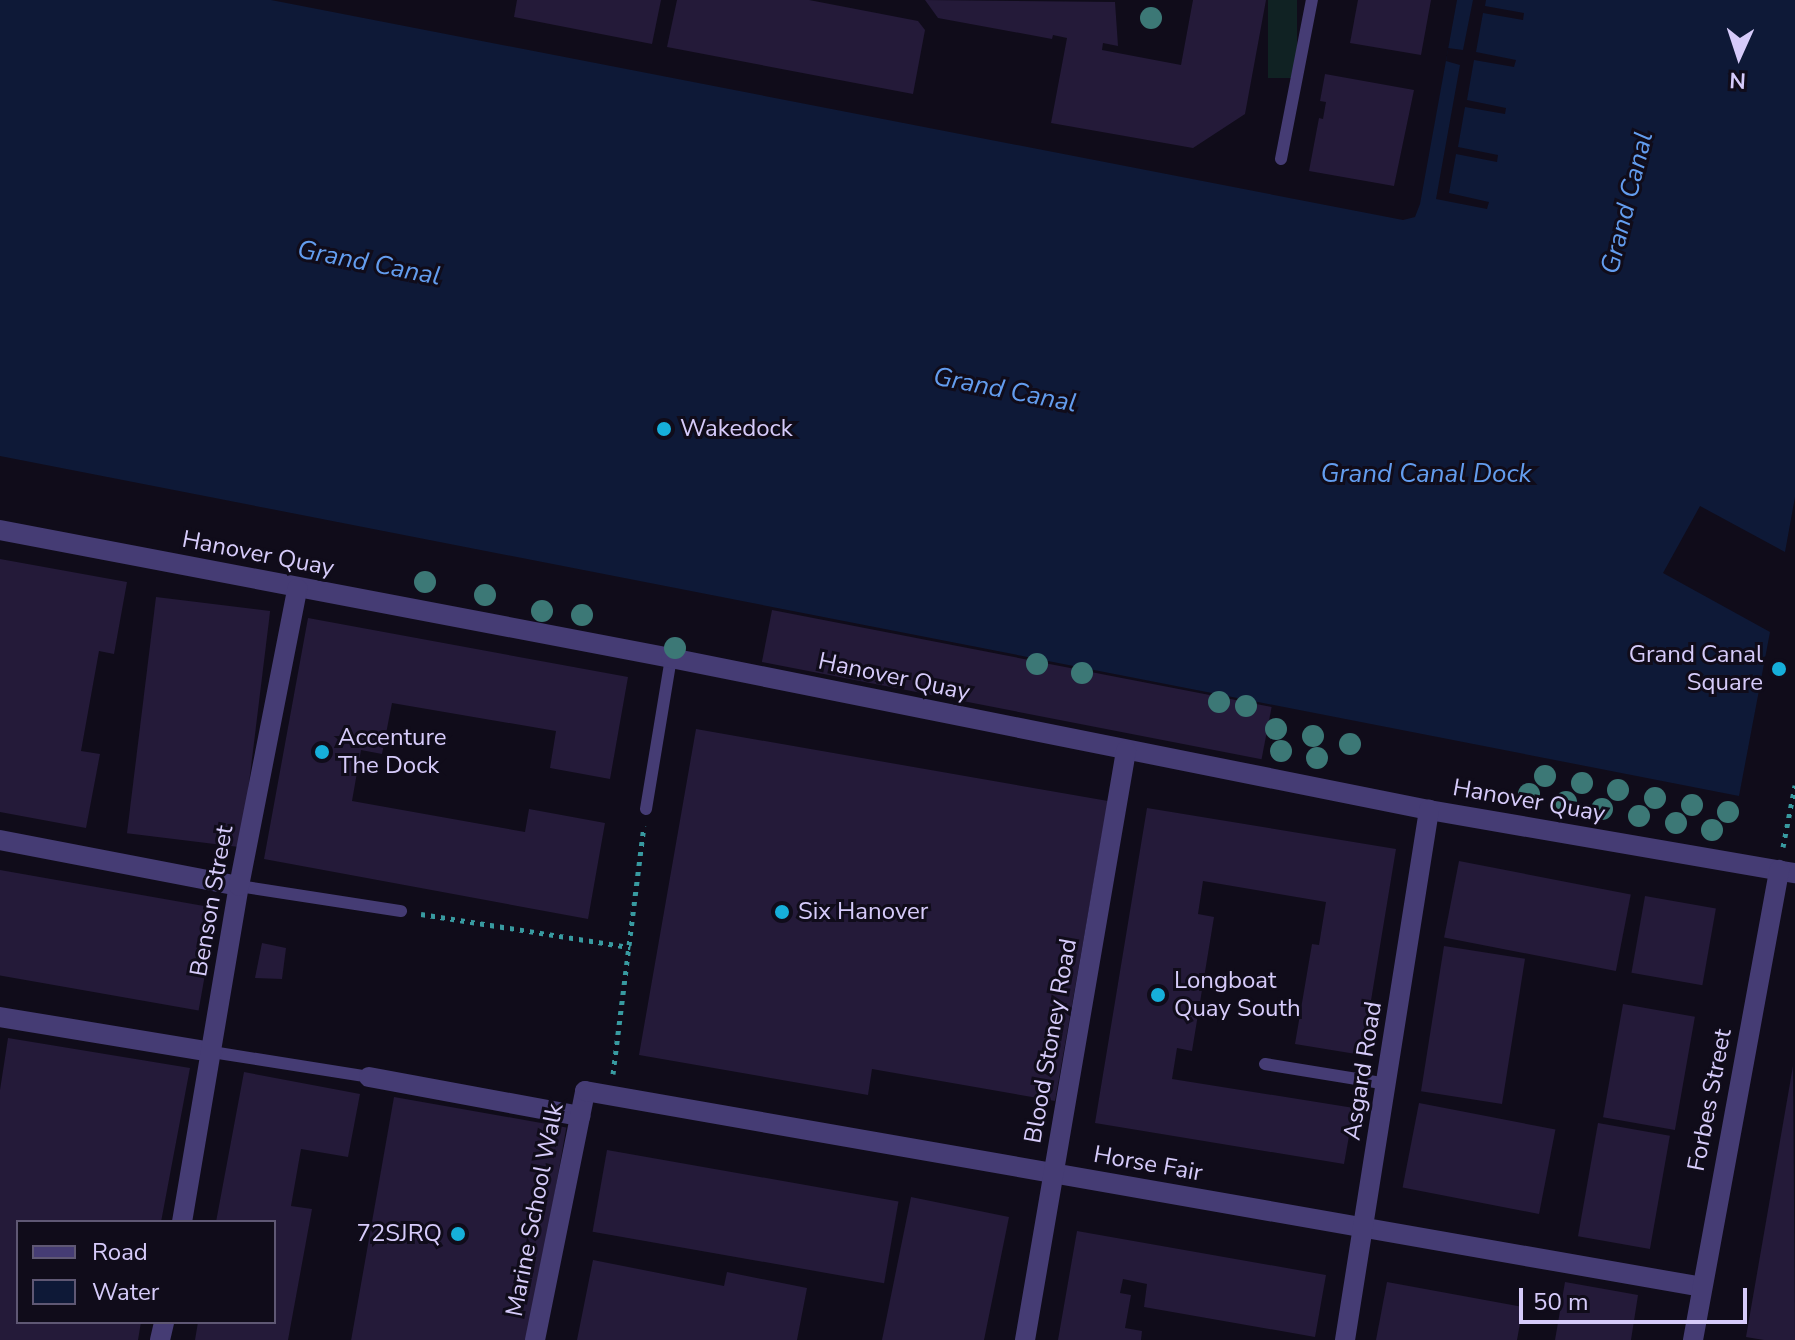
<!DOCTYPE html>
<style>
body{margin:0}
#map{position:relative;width:1795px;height:1340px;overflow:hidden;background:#100c1a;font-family:"Nunito Sans",sans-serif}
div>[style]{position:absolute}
.green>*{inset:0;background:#102223;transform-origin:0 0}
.water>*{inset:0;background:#0e1937}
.pier>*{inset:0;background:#100c1a}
.building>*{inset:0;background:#241a39;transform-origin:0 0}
.path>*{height:5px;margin-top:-2.5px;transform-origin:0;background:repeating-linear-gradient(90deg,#389aa0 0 4px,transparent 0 10px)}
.lane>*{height:12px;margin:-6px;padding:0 6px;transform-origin:6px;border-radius:6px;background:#453c74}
.street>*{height:20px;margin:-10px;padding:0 10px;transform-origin:10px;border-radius:10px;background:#453c74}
.trees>*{width:22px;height:22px;margin:-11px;border-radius:50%;background:#3c7876}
.dots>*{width:22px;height:22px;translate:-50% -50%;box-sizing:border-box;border:4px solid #100c1a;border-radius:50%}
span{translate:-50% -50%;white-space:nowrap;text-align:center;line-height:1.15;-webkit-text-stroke:6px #100c1a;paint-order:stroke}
.poi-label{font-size:24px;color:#d6cbfa}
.left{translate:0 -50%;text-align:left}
.right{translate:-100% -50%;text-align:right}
.street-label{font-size:24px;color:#d6cbfa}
.water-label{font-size:26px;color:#639def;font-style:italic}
.legend{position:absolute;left:16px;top:1220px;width:260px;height:104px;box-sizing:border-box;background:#100c1a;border:2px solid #5f5874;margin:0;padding:10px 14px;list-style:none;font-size:24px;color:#d6cbfa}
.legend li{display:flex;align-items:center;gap:16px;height:40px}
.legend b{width:40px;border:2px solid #5f5874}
.north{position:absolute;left:1699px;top:16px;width:80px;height:80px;-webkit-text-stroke:6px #100c1a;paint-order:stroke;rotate:183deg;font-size:22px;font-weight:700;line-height:32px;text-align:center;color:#d6cbfa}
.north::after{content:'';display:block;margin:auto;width:28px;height:36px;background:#d6cbfa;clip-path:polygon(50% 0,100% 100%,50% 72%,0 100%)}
.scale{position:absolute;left:1519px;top:1288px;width:228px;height:36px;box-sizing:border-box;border:4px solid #d6cbfa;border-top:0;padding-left:10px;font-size:24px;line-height:28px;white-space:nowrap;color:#d6cbfa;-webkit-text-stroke:6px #100c1a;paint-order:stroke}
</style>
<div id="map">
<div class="green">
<i style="left:1268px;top:0;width:29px;height:78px"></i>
</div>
<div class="water">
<i style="clip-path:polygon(0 0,271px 0,1403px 220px,1415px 217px,1420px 204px,1457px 0,1795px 0,1795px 497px,1785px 552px,1700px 506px,1663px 573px,1770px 632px,1739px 796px,0 456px)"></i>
</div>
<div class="pier">
<i style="clip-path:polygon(1473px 0,1486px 0,1485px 6px,1524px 13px,1523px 20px,1483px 13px,1476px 52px,1516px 60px,1514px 67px,1474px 60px,1467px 100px,1506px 108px,1505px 114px,1465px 107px,1458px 147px,1498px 155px,1497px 162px,1456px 154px,1449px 193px,1489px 202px,1487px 209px,1436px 199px,1460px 65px,1446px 61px,1448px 48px,1463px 50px)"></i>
</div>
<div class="building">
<i style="clip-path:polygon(517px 0,661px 0,652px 44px,514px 17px)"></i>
<i style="clip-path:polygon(677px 0,809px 0,918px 21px,925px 30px,913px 94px,667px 47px)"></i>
<i style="clip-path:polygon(925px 0,1115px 2px,1118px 46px,1103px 43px,1102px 50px,1181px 65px,1193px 0,1266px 0,1245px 114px,1193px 148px,1051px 123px,1067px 38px,1053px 35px,1052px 39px,938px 18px)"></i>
<i style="clip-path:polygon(1358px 0,1431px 0,1421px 55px,1350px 43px)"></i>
<i style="clip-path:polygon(1325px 74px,1414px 90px,1394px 186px,1309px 171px,1319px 118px,1323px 119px,1326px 102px,1320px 101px)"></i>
<i style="clip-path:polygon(0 559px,127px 582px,114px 654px,99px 651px,81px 751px,100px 754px,86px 828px,0 812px)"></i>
<i style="left:156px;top:597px;width:115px;height:238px;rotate:7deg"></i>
<i style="left:772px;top:610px;width:509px;height:53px;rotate:11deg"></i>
<i style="clip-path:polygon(308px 618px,628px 677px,610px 779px,550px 768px,556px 731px,392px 703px,382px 754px,361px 750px,352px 801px,525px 832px,529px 809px,605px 823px,588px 919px,264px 859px)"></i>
<i style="clip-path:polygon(696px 729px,1108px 801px,1055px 1101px,872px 1069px,868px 1095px,639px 1055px)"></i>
<i style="clip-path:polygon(1147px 808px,1396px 849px,1362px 1055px,1295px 1044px,1312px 944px,1319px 945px,1326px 902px,1203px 881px,1198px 914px,1214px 917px,1192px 1051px,1177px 1048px,1172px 1079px,1354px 1108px,1344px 1164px,1095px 1123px)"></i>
<i style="left:1459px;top:861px;width:175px;height:78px;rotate:11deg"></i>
<i style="left:0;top:870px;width:220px;height:104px;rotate:10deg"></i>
<i style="left:1645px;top:896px;width:72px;height:78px;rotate:10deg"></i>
<i style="clip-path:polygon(262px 943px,286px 948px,282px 979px,255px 978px)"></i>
<i style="left:1444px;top:946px;width:82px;height:147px;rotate:9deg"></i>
<i style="left:1623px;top:1004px;width:73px;height:115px;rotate:10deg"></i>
<i style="clip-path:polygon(8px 1038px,190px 1068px,161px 1222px,18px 1222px,18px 1322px,141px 1322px,138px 1340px,0 1340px,0 1090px)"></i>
<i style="clip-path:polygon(1793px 1066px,1795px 1340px,1764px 1340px,1746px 1337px)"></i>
<i style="clip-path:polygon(244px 1072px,360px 1094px,348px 1157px,301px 1149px,291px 1206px,312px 1209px,288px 1340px,195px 1340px,198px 1322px,274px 1322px,274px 1222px,216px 1222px)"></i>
<i style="left:394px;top:1097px;width:175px;height:247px;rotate:10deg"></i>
<i style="left:1419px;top:1103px;width:139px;height:86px;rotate:11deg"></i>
<i style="left:1598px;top:1123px;width:73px;height:115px;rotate:10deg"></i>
<i style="left:607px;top:1150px;width:296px;height:83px;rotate:10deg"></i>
<i style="clip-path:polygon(911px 1197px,1009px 1217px,984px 1340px,882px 1340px)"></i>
<i style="clip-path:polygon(1077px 1231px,1326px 1275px,1315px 1337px,1144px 1307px,1147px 1284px,1123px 1279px,1120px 1293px,1131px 1295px,1125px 1328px,1142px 1331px,1141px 1340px,1058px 1340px)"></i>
<i style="clip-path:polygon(593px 1260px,724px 1286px,727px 1272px,807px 1288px,797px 1340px,577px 1340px)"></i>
<i style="clip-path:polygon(1387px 1282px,1523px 1307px,1517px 1340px,1376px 1340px)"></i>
<i style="clip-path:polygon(1565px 1282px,1638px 1295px,1631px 1340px,1555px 1340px)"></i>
</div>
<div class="path">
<i style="left:1783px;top:847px;width:63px;rotate:-79deg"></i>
<i style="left:421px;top:914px;width:212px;rotate:9deg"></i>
<i style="left:613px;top:1074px;width:250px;rotate:-82.9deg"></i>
</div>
<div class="lane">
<i style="left:1281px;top:159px;width:162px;rotate:-79deg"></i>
<i style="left:646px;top:809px;width:153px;rotate:-80.6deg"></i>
<i style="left:239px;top:886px;width:164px;rotate:8.8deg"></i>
<i style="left:212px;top:1052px;width:159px;rotate:9deg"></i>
<i style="left:1265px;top:1064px;width:124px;rotate:9.3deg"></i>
</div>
<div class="street">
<i style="left:0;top:530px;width:683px;rotate:10.8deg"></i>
<i style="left:671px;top:658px;width:773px;rotate:11.34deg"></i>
<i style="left:1429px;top:810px;width:371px;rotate:9.8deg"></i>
<i style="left:0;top:840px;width:243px;rotate:10.9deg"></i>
<i style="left:0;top:1017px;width:215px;rotate:9.4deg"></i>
<i style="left:369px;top:1077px;width:215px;rotate:10.5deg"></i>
<i style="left:182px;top:1222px;width:341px;rotate:-80.4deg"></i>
<i style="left:239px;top:886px;width:303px;rotate:-78.9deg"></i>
<i style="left:160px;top:1340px;width:18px;rotate:-77deg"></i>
<i style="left:535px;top:1340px;width:254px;rotate:-78.6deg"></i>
<i style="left:585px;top:1091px;width:1134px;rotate:9.95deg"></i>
<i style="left:1025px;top:1340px;width:598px;rotate:-80.27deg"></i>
<i style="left:1345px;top:1340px;width:537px;rotate:-80.99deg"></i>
<i style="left:1693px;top:1340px;width:478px;rotate:-79.6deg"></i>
</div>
<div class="trees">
<i style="left:1151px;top:18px"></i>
<i style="left:425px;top:582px"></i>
<i style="left:485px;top:595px"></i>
<i style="left:542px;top:611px"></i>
<i style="left:582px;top:615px"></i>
<i style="left:675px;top:648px"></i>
<i style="left:1037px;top:664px"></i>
<i style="left:1082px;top:673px"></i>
<i style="left:1219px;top:702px"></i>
<i style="left:1246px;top:706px"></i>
<i style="left:1276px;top:729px"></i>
<i style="left:1313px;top:736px"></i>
<i style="left:1350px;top:744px"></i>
<i style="left:1281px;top:751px"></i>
<i style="left:1317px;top:758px"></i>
<i style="left:1545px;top:776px"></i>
<i style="left:1582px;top:783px"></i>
<i style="left:1618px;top:790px"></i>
<i style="left:1529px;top:794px"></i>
<i style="left:1655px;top:798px"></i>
<i style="left:1566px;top:802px"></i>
<i style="left:1692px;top:805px"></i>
<i style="left:1602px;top:809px"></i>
<i style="left:1728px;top:812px"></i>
<i style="left:1639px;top:816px"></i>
<i style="left:1676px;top:823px"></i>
<i style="left:1712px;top:830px"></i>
</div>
<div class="dots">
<i style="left:664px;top:429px;background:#16afda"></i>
<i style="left:1779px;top:669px;background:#16afda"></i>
<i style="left:322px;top:752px;background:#16afda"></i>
<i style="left:782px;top:912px;background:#16afda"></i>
<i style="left:1158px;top:995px;background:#16afda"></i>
<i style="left:458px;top:1234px;background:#16afda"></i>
</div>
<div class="poi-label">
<span class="left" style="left:680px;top:429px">Wakedock</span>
<span class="right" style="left:1763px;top:669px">Grand Canal<br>Square</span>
<span class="left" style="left:338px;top:752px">Accenture<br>The Dock</span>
<span class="left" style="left:798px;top:912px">Six Hanover</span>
<span class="left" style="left:1174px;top:995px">Longboat<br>Quay South</span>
<span class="right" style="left:442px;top:1234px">72SJRQ</span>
</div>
<div class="street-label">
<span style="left:258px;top:554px;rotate:11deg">Hanover Quay</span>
<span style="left:894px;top:677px;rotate:12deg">Hanover Quay</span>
<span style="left:1529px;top:801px;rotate:10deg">Hanover Quay</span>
<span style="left:212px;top:901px;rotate:-80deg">Benson Street</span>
<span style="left:1051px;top:1041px;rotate:-80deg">Blood Stoney Road</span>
<span style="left:1363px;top:1071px;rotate:-81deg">Asgard Road</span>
<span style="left:1710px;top:1100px;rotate:-79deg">Forbes Street</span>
<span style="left:1148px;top:1164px;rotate:10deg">Horse Fair</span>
<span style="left:535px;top:1210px;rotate:-79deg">Marine School Walk</span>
</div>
<div class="water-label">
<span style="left:1627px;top:203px;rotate:-76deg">Grand Canal</span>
<span style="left:369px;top:263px;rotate:11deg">Grand Canal</span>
<span style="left:1005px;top:390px;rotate:11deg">Grand Canal</span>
<span style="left:1426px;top:474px">Grand Canal Dock</span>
</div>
<ul class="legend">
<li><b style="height:10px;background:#453c74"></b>Road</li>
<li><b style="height:22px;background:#0e1937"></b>Water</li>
</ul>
<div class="north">N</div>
<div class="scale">50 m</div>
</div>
